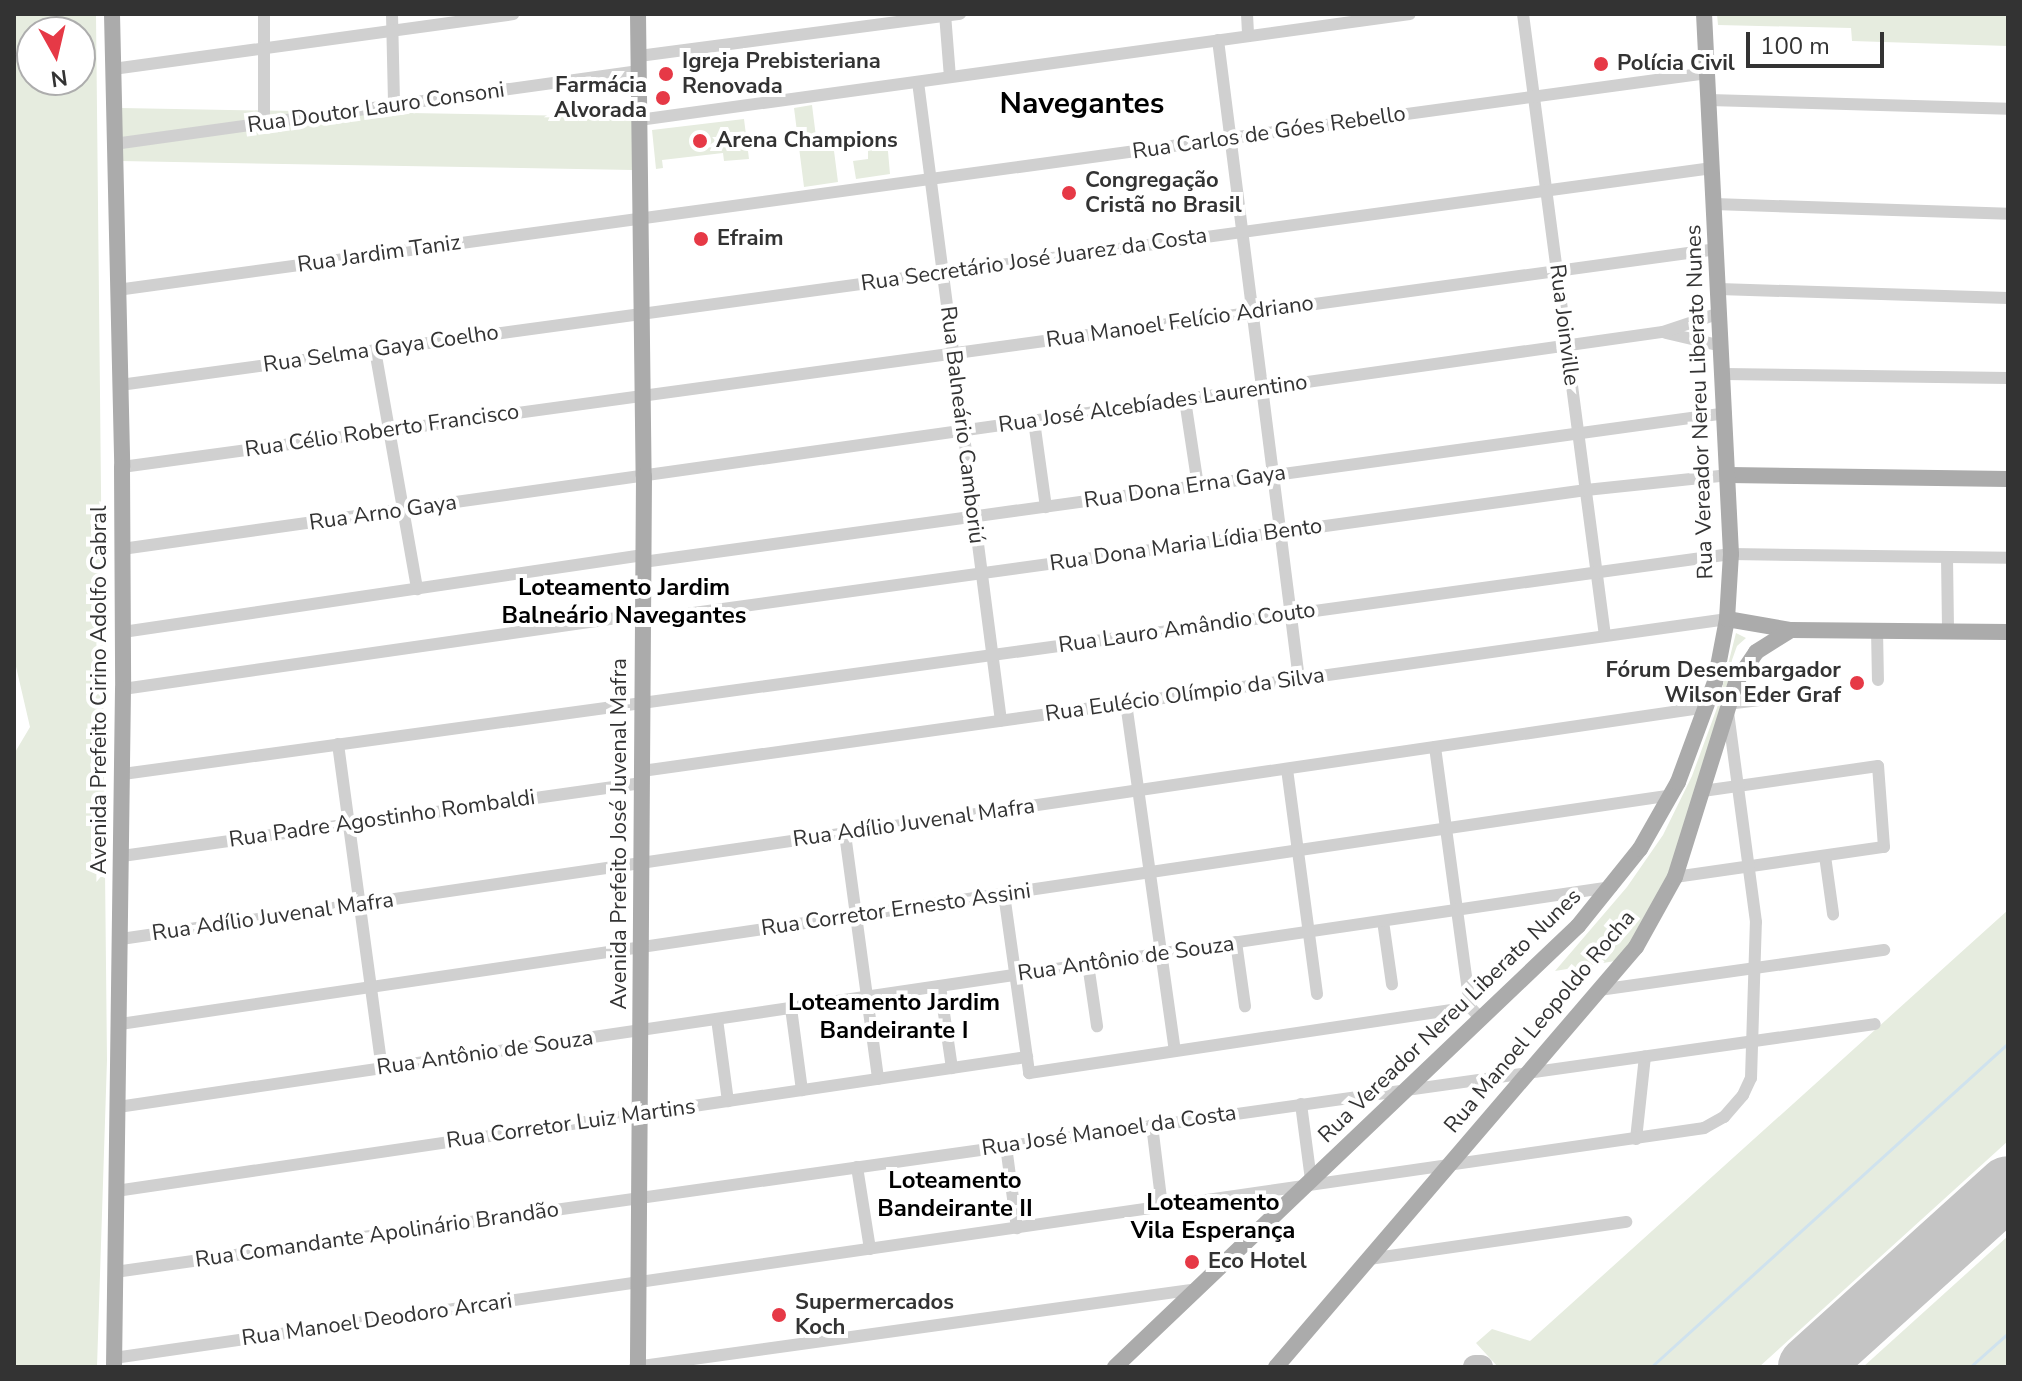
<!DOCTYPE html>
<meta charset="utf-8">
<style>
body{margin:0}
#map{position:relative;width:2022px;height:1381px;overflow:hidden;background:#fff;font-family:"Nunito Sans",sans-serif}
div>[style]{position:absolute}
.green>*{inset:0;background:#e6ecdf;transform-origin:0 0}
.stream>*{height:3px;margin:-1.5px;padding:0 1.5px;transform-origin:1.5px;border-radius:1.5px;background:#cfe2ee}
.taxiway>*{height:24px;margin:-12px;padding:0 12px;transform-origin:12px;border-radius:12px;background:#c4c4c4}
.runway>*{height:62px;margin:-31px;padding:0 31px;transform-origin:31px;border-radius:31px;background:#c4c4c4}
.minor>*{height:12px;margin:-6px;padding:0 6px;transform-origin:6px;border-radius:6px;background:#d0d0d0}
.major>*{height:16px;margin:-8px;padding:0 8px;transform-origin:8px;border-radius:8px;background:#ababab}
.dots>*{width:22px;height:22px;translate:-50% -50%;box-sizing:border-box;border:4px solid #fff;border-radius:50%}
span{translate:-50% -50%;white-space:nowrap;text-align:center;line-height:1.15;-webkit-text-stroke:8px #fff;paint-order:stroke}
.poi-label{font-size:22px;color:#333;font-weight:700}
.left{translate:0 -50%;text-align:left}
.right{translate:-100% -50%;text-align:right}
.street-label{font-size:22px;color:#333}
.neighbourhood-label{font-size:24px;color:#000;font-weight:700}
.district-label{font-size:30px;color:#000;font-weight:700}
.frame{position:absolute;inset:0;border:16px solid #333;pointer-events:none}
.north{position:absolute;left:16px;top:16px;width:80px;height:80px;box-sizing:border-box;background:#fff;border:2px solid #adadad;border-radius:50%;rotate:172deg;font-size:22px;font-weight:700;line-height:32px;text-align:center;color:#333}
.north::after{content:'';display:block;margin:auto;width:28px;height:36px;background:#e63946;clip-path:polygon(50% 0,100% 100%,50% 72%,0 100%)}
.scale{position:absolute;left:1746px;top:32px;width:138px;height:36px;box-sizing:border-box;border:4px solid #333;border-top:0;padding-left:10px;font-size:24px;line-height:28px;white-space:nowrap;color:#333;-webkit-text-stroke:6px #fff;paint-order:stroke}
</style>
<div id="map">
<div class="green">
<i style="clip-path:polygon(evenodd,14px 14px,96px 14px,107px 1060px,97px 1367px,14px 1367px,14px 754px,30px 727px,14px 658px,14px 14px,32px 32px,80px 32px,80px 80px,32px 80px,32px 32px)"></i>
<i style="clip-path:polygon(1717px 14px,2008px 14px,2008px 46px,1852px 41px,1851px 28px,1718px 25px)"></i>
<i style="clip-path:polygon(812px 105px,817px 145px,833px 143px,838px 182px,804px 187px,794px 108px)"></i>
<i style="left:634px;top:117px;width:53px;height:513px;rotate:91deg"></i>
<i style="clip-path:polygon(744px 119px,749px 159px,724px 161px,723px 153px,662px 160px,663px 168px,656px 169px,652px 130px)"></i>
<i style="clip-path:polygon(887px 140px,890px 174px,856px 179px,853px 161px,868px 159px,868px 142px)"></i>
<i style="clip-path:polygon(1736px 633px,1746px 638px,1737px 646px,1732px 660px,1729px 678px,1670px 876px,1621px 960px,1555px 971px,1627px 887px,1663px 835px,1692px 776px,1717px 708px)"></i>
<i style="clip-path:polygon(2008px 910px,2008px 1141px,1759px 1367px,1498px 1367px,1476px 1343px,1492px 1329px,1530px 1341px)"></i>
<i style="clip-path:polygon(2008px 1236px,2008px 1367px,1863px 1367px)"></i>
</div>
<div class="stream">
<i style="left:1651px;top:1367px;width:482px;rotate:-42.2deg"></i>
<i style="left:1970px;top:1367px;width:51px;rotate:-41.8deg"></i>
</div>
<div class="taxiway">
<i style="left:1475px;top:1367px;width:6px"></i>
</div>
<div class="runway">
<i style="left:1809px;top:1367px;width:268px;rotate:-42.1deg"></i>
</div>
<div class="minor">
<i style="left:264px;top:14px;width:109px;rotate:90deg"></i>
<i style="left:392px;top:14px;width:91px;rotate:88.7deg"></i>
<i style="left:945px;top:14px;width:63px;rotate:85.5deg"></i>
<i style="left:1247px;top:14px;width:22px;rotate:87deg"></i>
<i style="left:1523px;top:14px;width:627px;rotate:82.49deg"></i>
<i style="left:1218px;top:40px;width:644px;rotate:82.78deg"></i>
<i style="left:639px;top:56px;width:324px;rotate:-7.5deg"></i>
<i style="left:113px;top:69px;width:404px;rotate:-7.8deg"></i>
<i style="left:918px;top:82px;width:644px;rotate:82.6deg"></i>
<i style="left:1709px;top:100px;width:299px;rotate:1.7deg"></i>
<i style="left:639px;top:120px;width:778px;rotate:-7.83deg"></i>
<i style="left:114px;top:144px;width:530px;rotate:-7.92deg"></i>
<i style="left:1714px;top:204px;width:294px;rotate:1.9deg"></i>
<i style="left:1719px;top:289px;width:289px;rotate:1.8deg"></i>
<i style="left:117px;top:290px;width:1605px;rotate:-7.77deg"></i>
<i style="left:1666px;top:333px;width:57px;rotate:13.1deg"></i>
<i style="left:375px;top:350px;width:243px;rotate:80deg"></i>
<i style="left:1724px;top:374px;width:284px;rotate:0.8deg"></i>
<i style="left:120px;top:385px;width:1607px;rotate:-7.76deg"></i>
<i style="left:1185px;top:400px;width:87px;rotate:81.4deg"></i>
<i style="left:1034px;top:421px;width:87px;rotate:82.1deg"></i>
<i style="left:122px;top:467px;width:1610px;rotate:-7.78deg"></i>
<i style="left:122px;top:549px;width:1556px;rotate:-8.02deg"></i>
<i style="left:1663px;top:332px;width:60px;rotate:-18.4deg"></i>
<i style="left:1947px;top:557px;width:74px;rotate:89.2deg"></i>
<i style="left:643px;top:562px;width:1093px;rotate:-7.83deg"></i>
<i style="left:1877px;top:630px;width:50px;rotate:88.9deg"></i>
<i style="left:123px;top:632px;width:526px;rotate:-8.42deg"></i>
<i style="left:123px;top:689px;width:506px;rotate:-8.18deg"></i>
<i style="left:624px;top:617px;width:33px;rotate:2deg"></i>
<i style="left:657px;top:618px;width:938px;rotate:-7.84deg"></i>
<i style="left:1586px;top:490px;width:144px;rotate:-6deg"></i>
<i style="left:1126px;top:703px;width:351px;rotate:82deg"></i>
<i style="left:338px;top:744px;width:327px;rotate:82.3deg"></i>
<i style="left:1435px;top:747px;width:262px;rotate:82.3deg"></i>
<i style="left:1287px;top:769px;width:227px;rotate:82.4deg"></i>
<i style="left:642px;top:771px;width:1096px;rotate:-7.97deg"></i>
<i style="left:123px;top:774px;width:1623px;rotate:-7.79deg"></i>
<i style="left:1731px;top:554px;width:277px;rotate:0.8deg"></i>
<i style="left:845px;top:834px;width:247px;rotate:82.3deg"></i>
<i style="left:122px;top:856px;width:525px;rotate:-7.99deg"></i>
<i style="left:1825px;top:856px;width:59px;rotate:82.1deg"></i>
<i style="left:1675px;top:877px;width:211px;rotate:-8.2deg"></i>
<i style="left:1884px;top:847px;width:81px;rotate:-94.2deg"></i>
<i style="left:1878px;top:766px;width:177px;rotate:171.9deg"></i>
<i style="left:1004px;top:894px;width:181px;rotate:82deg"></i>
<i style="left:1029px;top:1073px;width:446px;rotate:-8.5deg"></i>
<i style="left:1470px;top:1007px;width:16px;rotate:47deg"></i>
<i style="left:1383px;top:921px;width:64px;rotate:81.9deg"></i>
<i style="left:121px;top:939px;width:1603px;rotate:-8.32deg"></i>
<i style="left:1236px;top:942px;width:65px;rotate:82deg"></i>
<i style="left:1088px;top:964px;width:63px;rotate:81.7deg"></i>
<i style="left:940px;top:986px;width:83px;rotate:81.7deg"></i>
<i style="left:1599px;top:990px;width:288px;rotate:-8deg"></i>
<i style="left:791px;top:1008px;width:83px;rotate:82.4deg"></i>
<i style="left:717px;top:1019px;width:83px;rotate:82.4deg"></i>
<i style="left:120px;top:1024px;width:1569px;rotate:-8.39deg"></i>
<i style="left:1301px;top:1104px;width:77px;rotate:82.5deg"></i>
<i style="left:118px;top:1107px;width:1510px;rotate:-8.38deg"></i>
<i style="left:1152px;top:1125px;width:83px;rotate:83deg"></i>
<i style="left:1636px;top:1139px;width:83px;rotate:-83.8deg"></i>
<i style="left:1006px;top:1146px;width:83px;rotate:82.4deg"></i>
<i style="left:857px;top:1167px;width:83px;rotate:81deg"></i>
<i style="left:116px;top:1191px;width:921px;rotate:-8.37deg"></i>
<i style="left:1369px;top:1259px;width:260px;rotate:-8.2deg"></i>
<i style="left:115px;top:1272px;width:1777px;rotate:-8.02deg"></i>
<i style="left:114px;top:1358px;width:1607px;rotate:-8.23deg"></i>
<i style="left:1704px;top:1128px;width:23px;rotate:-29deg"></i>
<i style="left:1724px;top:1117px;width:29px;rotate:-49deg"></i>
<i style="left:1743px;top:1095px;width:19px;rotate:-65deg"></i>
<i style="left:1751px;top:1078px;width:156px;rotate:-88.2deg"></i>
<i style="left:1756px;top:922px;width:220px;rotate:-97.6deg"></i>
<i style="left:1727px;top:704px;width:39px;rotate:-7deg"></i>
<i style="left:635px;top:1367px;width:567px;rotate:-7.9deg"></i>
</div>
<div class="major">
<i style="left:112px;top:14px;width:453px;rotate:88.7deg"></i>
<i style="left:122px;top:467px;width:222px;rotate:89.7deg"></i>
<i style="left:123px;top:689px;width:678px;rotate:90.76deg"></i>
<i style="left:638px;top:14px;width:462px;rotate:89.3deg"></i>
<i style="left:644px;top:476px;width:891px;rotate:90.39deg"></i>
<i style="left:1729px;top:475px;width:279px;rotate:0.8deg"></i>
<i style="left:1727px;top:619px;width:65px;rotate:9.8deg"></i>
<i style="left:1791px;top:630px;width:217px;rotate:0.5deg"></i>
<i style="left:1115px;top:1367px;width:639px;rotate:-43.61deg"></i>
<i style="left:1578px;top:926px;width:99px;rotate:-51.2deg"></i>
<i style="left:1640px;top:849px;width:77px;rotate:-60.4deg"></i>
<i style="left:1678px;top:782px;width:107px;rotate:-69.7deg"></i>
<i style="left:1715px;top:682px;width:64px;rotate:-79.2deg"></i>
<i style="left:1727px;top:619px;width:65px;rotate:-86.5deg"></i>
<i style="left:1731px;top:554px;width:541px;rotate:-92.86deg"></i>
<i style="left:1276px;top:1367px;width:553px;rotate:-49.4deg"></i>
<i style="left:1636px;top:947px;width:80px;rotate:-60.9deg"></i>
<i style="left:1675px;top:877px;width:204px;rotate:-72.6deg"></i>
<i style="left:1736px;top:682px;width:36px;rotate:-56deg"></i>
<i style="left:1756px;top:652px;width:41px;rotate:-32.2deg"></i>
</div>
<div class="dots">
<i style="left:1601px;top:64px;background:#e63946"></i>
<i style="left:666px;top:74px;background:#e63946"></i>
<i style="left:663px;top:98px;background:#e63946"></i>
<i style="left:700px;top:141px;background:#e63946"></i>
<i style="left:1069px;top:193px;background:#e63946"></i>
<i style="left:701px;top:239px;background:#e63946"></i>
<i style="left:1857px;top:683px;background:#e63946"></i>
<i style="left:1192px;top:1262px;background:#e63946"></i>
<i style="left:779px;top:1315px;background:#e63946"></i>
</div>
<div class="poi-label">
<span class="left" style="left:682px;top:74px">Igreja Prebisteriana<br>Renovada</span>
<span class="left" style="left:1617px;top:64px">Polícia Civil</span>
<span class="right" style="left:647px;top:98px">Farmácia<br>Alvorada</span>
<span class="left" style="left:716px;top:141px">Arena Champions</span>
<span class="left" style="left:1085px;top:193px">Congregação<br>Cristã no Brasil</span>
<span class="left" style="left:717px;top:239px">Efraim</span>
<span class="right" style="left:1841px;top:683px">Fórum Desembargador<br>Wilson Eder Graf</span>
<span class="left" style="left:1208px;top:1262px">Eco Hotel</span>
<span class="left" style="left:795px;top:1315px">Supermercados<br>Koch</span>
</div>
<div class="street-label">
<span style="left:376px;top:108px;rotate:-8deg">Rua Doutor Lauro Consoni</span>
<span style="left:1269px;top:133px;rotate:-8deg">Rua Carlos de Góes Rebello</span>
<span style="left:379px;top:254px;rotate:-8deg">Rua Jardim Taniz</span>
<span style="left:1034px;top:260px;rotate:-8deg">Rua Secretário José Juarez da Costa</span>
<span style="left:1180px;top:322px;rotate:-8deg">Rua Manoel Felício Adriano</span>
<span style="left:1564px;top:325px;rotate:83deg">Rua Joinville</span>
<span style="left:381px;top:349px;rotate:-8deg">Rua Selma Gaya Coelho</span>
<span style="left:1700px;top:402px;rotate:-92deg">Rua Vereador Nereu Liberato Nunes</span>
<span style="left:1153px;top:404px;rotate:-8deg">Rua José Alcebíades Laurentino</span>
<span style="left:962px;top:425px;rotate:83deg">Rua Balneário Camboriú</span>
<span style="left:382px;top:431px;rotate:-8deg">Rua Célio Roberto Francisco</span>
<span style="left:1185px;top:487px;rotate:-8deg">Rua Dona Erna Gaya</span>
<span style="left:383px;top:513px;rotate:-8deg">Rua Arno Gaya</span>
<span style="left:1186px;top:545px;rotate:-8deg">Rua Dona Maria Lídia Bento</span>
<span style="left:1187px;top:628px;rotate:-8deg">Rua Lauro Amândio Couto</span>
<span style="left:100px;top:690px;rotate:-90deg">Avenida Prefeito Cirino Adolfo Cabral</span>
<span style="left:1185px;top:695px;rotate:-8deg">Rua Eulécio Olímpio da Silva</span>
<span style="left:382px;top:819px;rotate:-8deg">Rua Padre Agostinho Rombaldi</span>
<span style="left:914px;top:823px;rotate:-8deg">Rua Adílio Juvenal Mafra</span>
<span style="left:620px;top:834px;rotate:-90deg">Avenida Prefeito José Juvenal Mafra</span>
<span style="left:896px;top:910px;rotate:-8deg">Rua Corretor Ernesto Assini</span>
<span style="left:273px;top:917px;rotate:-8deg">Rua Adílio Juvenal Mafra</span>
<span style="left:1126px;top:959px;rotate:-8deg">Rua Antônio de Souza</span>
<span style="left:1450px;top:1016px;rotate:-44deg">Rua Vereador Nereu Liberato Nunes</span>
<span style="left:1540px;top:1022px;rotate:-50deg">Rua Manoel Leopoldo Rocha</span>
<span style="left:485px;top:1053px;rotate:-8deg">Rua Antônio de Souza</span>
<span style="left:571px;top:1124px;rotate:-8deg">Rua Corretor Luiz Martins</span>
<span style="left:1109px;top:1131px;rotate:-8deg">Rua José Manoel da Costa</span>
<span style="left:377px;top:1235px;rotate:-8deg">Rua Comandante Apolinário Brandão</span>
<span style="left:377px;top:1320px;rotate:-8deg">Rua Manoel Deodoro Arcari</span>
</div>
<div class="neighbourhood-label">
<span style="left:624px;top:602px">Loteamento Jardim<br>Balneário Navegantes</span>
<span style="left:894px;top:1017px">Loteamento Jardim<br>Bandeirante I</span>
<span style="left:955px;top:1195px">Loteamento<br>Bandeirante II</span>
<span style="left:1213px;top:1217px">Loteamento<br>Vila Esperança</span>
</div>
<div class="district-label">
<span style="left:1082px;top:104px">Navegantes</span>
</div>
<div class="frame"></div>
<div class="north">N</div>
<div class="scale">100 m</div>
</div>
